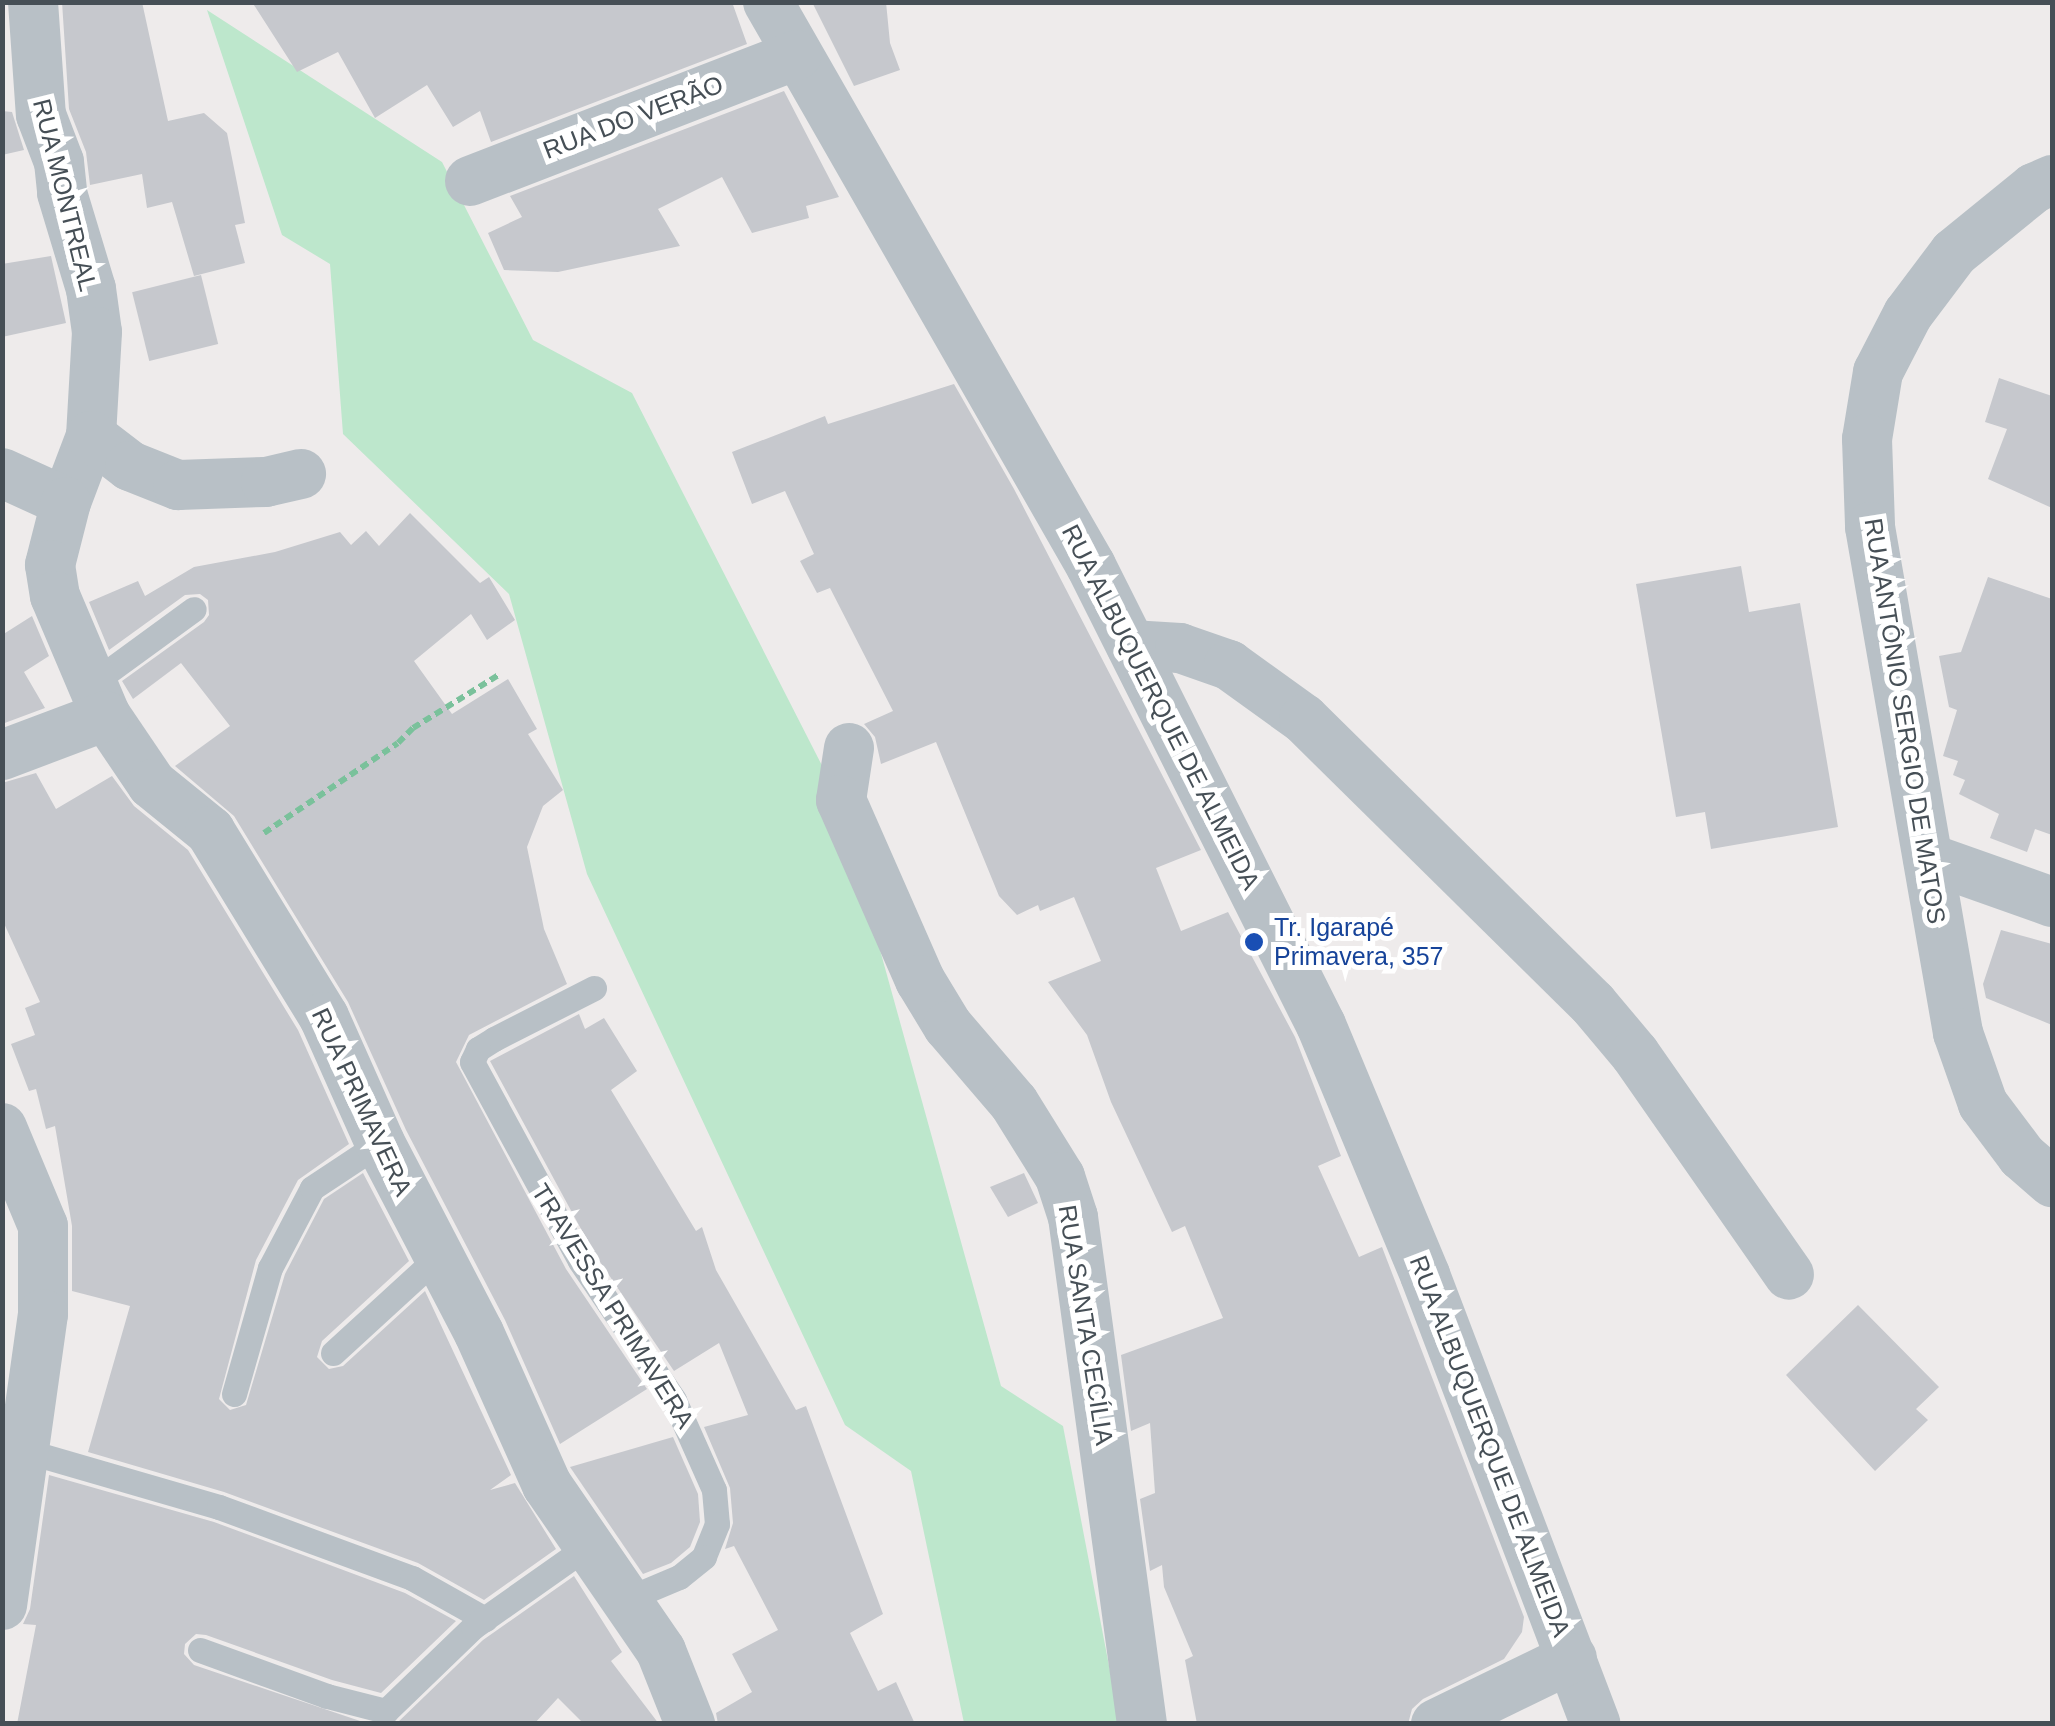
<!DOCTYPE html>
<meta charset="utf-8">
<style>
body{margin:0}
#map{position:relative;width:2055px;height:1726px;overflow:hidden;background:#eeebeb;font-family:Arial,sans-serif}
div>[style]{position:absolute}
.green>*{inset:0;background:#bde7cc}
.building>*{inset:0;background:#c6c8cd;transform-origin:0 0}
.path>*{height:6px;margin-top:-3px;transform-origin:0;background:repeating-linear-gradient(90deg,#7ac19b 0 8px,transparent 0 13px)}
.service>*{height:25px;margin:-12.5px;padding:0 12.5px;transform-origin:12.5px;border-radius:12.5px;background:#b8c0c6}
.minor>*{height:50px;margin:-25px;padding:0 25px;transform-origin:25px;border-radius:25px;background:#b8c0c6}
.dots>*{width:28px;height:28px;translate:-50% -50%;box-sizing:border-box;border:5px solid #fff;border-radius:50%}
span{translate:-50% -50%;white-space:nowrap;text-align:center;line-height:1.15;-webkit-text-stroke:10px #fff;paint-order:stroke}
.street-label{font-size:25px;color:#464f56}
.transit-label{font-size:25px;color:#164399}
.left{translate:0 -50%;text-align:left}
.frame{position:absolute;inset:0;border:5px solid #464f56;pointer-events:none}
</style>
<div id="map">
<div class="green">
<i style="clip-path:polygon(207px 10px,442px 162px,533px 340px,632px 393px,837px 795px,1001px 1386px,1063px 1426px,1120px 1723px,964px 1723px,911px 1471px,845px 1425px,587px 874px,509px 594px,343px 434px,330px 264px,282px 235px)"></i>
</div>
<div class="building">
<i style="clip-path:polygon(62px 2px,142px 2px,168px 121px,204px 113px,227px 133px,245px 223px,235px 225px,245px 263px,194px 276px,172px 202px,147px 208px,142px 174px,90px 185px,86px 152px,69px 109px)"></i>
<i style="clip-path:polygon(252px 2px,732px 2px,747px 44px,491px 142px,480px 111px,453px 127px,427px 85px,375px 118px,338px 52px,297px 72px)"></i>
<i style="clip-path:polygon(812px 2px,886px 2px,890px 43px,900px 70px,854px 86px)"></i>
<i style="clip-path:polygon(784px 91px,839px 197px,806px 206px,809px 218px,752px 233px,722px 177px,658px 209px,680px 246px,558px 272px,504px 270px,488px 233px,522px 217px,510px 196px)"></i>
<i style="clip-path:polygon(2px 111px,12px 112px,24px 150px,2px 155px)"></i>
<i style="clip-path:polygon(51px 256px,66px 323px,2px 337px,2px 264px)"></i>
<i style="left:201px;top:275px;width:71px;height:71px;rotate:76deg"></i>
<i style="clip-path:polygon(1999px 378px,2052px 396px,2052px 508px,1988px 479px,2007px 429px,1985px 422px)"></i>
<i style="clip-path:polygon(954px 384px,1014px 489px,1201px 850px,1156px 868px,1181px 931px,1228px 912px,1295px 1037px,1341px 1156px,1318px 1166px,1359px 1257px,1382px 1247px,1524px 1617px,1522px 1632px,1504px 1659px,1423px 1699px,1412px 1709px,1408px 1724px,1197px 1724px,1185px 1660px,1193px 1656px,1164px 1587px,1162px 1565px,1150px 1571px,1140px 1499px,1155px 1493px,1150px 1423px,1131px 1431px,1121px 1355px,1223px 1318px,1185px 1226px,1172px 1232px,1111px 1102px,1087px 1035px,1048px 982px,1101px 961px,1074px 897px,1040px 911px,1038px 905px,1017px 915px,999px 896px,936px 742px,881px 764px,875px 737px,864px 724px,893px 711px,830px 588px,817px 593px,800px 561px,814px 554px,785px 491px,752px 504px,732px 452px,825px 416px,828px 424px)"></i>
<i style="clip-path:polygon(410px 513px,480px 583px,489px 577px,515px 620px,487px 640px,471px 614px,414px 661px,452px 714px,508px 679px,537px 729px,528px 734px,563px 790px,543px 806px,527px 847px,544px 929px,567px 984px,469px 1035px,456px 1062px,566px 1269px,647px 1389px,560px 1444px,505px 1320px,406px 1130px,348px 1002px,234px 816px,175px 766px,230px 726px,181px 663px,133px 699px,122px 681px,204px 622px,209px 615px,208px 600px,200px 594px,185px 595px,109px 650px,89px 602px,138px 581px,145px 596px,194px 567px,275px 552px,340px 532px,351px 545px,366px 531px,379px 546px)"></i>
<i style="clip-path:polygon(1741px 566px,1749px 612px,1800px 603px,1838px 827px,1711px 849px,1705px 812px,1676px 817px,1636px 584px)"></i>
<i style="clip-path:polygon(1988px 577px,2052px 599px,2052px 835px,2035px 829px,2027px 852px,1990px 838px,1999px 814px,1959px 794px,1965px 780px,1953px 775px,1958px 761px,1943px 756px,1957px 710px,1949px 707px,1939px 656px,1961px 652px)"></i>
<i style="clip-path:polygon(32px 616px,49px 656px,24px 672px,45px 708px,2px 724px,2px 635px)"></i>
<i style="clip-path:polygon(36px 773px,56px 809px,112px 776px,134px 806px,188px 850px,298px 1030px,349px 1144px,298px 1180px,256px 1260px,219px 1399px,230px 1410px,246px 1405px,285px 1274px,324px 1199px,363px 1173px,409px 1261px,322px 1341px,317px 1357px,329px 1369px,343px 1366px,425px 1291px,511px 1475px,490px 1490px,515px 1483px,556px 1549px,484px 1600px,418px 1563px,224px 1492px,88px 1452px,130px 1306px,72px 1291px,72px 1226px,55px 1126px,46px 1129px,36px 1089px,29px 1091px,11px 1044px,35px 1035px,25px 1008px,40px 1002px,2px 919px,2px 783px)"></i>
<i style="clip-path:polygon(2001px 930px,2052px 944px,2052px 1025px,1986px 998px,1983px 984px)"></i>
<i style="clip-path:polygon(579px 1014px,585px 1029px,604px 1018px,637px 1071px,611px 1090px,696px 1231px,702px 1227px,716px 1270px,796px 1410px,806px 1406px,883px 1614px,850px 1633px,878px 1691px,896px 1682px,915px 1724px,718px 1724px,716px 1713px,752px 1692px,732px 1654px,778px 1630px,734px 1546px,725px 1549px,733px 1523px,730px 1488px,704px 1427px,748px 1415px,719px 1343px,674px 1371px,594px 1253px,490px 1061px)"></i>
<i style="clip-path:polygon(1024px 1173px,1038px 1203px,1008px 1217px,990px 1187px)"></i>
<i style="clip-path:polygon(1858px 1305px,1939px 1387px,1916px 1409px,1928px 1420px,1875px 1471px,1786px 1375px)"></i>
<i style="clip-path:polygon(673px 1437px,698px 1494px,700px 1522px,690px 1547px,671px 1563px,643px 1574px,570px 1467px)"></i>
<i style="clip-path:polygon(49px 1475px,214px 1522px,405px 1593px,456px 1621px,381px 1693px,332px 1680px,206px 1635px,196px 1634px,185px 1644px,184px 1654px,194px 1665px,369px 1724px,17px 1724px,36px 1625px,23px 1624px,30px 1609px)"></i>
<i style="clip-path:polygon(574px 1576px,622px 1652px,611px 1661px,659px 1724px,584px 1724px,558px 1698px,534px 1724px,396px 1724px,483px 1640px)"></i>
</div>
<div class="path">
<i style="left:264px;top:833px;width:161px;rotate:-33.9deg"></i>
<i style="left:398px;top:743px;width:21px;rotate:-45deg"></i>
<i style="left:413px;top:728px;width:102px;rotate:-31.8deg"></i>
</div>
<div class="service">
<i style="left:91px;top:684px;width:127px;rotate:-36.1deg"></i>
<i style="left:594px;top:988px;width:112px;rotate:153deg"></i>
<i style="left:494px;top:1039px;width:19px;rotate:148deg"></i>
<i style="left:478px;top:1049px;width:14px;rotate:115deg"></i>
<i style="left:472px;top:1062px;width:226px;rotate:61.5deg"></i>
<i style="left:580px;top:1261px;width:168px;rotate:55.9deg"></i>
<i style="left:674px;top:1400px;width:98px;rotate:66deg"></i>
<i style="left:714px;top:1490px;width:34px;rotate:85deg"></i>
<i style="left:717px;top:1524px;width:35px;rotate:112deg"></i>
<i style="left:704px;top:1557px;width:32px;rotate:141deg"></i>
<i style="left:679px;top:1577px;width:56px;rotate:157.1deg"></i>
<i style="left:333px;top:1353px;width:144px;rotate:-42.5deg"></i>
<i style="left:234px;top:1394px;width:131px;rotate:-74.1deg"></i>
<i style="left:270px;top:1268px;width:90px;rotate:-62.3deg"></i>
<i style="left:312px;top:1188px;width:82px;rotate:-33.5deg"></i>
<i style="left:26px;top:1451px;width:201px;rotate:16.2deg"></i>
<i style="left:219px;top:1507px;width:206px;rotate:20.2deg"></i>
<i style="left:412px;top:1578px;width:84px;rotate:29.3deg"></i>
<i style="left:200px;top:1650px;width:135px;rotate:19.9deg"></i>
<i style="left:327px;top:1696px;width:61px;rotate:14.3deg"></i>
<i style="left:386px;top:1711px;width:121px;rotate:-44deg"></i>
<i style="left:473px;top:1627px;width:141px;rotate:-35.2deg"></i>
</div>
<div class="minor">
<i style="left:33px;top:2px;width:113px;rotate:86deg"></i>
<i style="left:41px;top:115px;width:50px;rotate:69deg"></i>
<i style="left:59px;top:162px;width:31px;rotate:84deg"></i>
<i style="left:62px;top:193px;width:100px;rotate:73.2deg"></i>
<i style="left:91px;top:289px;width:43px;rotate:82.1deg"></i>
<i style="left:97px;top:332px;width:104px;rotate:93.3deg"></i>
<i style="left:91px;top:436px;width:71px;rotate:110.7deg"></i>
<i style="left:768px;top:2px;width:650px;rotate:60.2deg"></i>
<i style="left:1091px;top:566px;width:513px;rotate:63.39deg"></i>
<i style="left:1321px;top:1025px;width:271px;rotate:67.4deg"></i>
<i style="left:1425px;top:1275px;width:480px;rotate:69.2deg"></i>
<i style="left:2052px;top:180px;width:20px;rotate:156deg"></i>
<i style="left:2034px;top:188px;width:103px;rotate:140.9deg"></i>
<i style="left:1954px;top:253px;width:76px;rotate:127deg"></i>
<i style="left:1908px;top:314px;width:65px;rotate:117.3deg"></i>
<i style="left:1878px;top:372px;width:68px;rotate:99.3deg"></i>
<i style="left:1867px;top:439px;width:88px;rotate:88deg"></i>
<i style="left:1870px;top:527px;width:514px;rotate:80.13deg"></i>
<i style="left:1958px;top:1033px;width:75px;rotate:70.6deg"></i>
<i style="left:1983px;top:1104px;width:65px;rotate:53.1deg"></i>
<i style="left:2022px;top:1156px;width:40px;rotate:41deg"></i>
<i style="left:470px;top:181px;width:350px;rotate:-21.1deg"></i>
<i style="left:91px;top:436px;width:49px;rotate:37.6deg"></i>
<i style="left:130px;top:466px;width:52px;rotate:21.6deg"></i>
<i style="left:178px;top:485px;width:88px;rotate:-2deg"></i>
<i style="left:266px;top:482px;width:36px;rotate:-13deg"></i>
<i style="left:2px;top:473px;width:70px;rotate:24.4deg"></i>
<i style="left:66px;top:502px;width:65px;rotate:104.3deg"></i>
<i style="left:50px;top:565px;width:31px;rotate:81deg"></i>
<i style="left:55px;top:596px;width:130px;rotate:67deg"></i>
<i style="left:106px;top:716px;width:82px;rotate:55.9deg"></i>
<i style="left:152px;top:784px;width:75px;rotate:39deg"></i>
<i style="left:210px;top:831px;width:218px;rotate:58.5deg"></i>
<i style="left:324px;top:1017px;width:138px;rotate:66deg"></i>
<i style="left:380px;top:1143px;width:214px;rotate:62.5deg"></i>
<i style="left:479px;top:1333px;width:167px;rotate:65.9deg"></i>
<i style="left:547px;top:1485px;width:201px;rotate:55.5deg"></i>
<i style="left:661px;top:1651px;width:79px;rotate:68.3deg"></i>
<i style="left:1131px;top:645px;width:49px;rotate:3.5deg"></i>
<i style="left:1180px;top:648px;width:52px;rotate:19.1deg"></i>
<i style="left:1229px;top:665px;width:92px;rotate:35.8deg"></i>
<i style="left:1304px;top:719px;width:406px;rotate:44.6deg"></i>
<i style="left:1593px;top:1004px;width:65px;rotate:50deg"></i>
<i style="left:1635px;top:1054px;width:269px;rotate:55.1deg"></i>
<i style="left:849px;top:748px;width:53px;rotate:98.7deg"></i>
<i style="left:841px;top:800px;width:197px;rotate:66.3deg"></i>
<i style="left:920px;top:980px;width:54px;rotate:58.7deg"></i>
<i style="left:948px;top:1026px;width:101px;rotate:49.4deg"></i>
<i style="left:1014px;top:1103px;width:87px;rotate:58.1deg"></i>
<i style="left:1060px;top:1177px;width:42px;rotate:72deg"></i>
<i style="left:1073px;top:1217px;width:512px;rotate:82.25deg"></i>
<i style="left:2px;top:755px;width:111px;rotate:-20.6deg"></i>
<i style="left:1928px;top:858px;width:132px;rotate:19.5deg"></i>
<i style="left:2px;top:1128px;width:106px;rotate:67.3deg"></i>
<i style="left:43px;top:1226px;width:88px;rotate:90deg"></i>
<i style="left:43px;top:1314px;width:294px;rotate:98deg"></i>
<i style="left:1436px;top:1724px;width:151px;rotate:-25.9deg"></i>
</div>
<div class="dots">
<i style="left:1254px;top:942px;background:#1a4fb4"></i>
</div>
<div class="street-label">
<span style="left:633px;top:117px;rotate:-21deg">RUA DO VERÃO</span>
<span style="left:65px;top:195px;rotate:76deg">RUA MONTREAL</span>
<span style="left:1161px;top:707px;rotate:63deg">RUA ALBUQUERQUE DE ALMEIDA</span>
<span style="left:1905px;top:721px;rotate:81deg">RUA ANTÔNIO SERGIO DE MATOS</span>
<span style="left:362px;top:1102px;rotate:65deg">RUA PRIMAVERA</span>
<span style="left:613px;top:1306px;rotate:58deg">TRAVESSA PRIMAVERA</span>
<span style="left:1086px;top:1325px;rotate:81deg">RUA SANTA CECÍLIA</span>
<span style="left:1490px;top:1446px;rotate:69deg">RUA ALBUQUERQUE DE ALMEIDA</span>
</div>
<div class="transit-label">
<span class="left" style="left:1274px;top:942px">Tr. Igarapé<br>Primavera, 357</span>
</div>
<div class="frame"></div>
</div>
